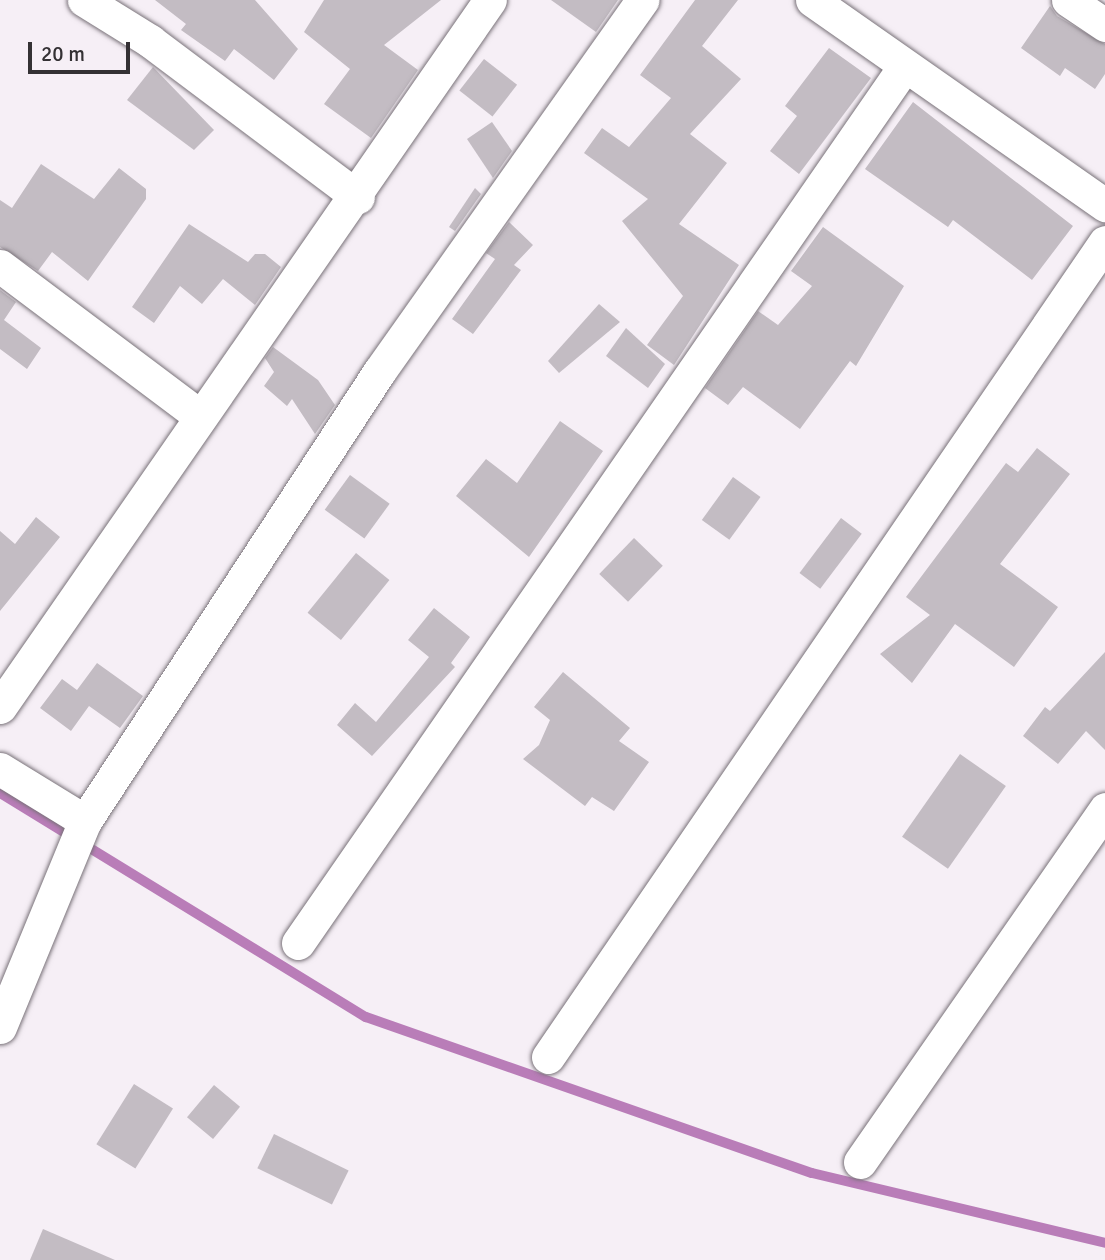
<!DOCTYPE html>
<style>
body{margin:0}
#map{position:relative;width:1105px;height:1260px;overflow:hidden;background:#f6eff6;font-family:Signika,sans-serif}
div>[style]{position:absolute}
.stream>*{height:10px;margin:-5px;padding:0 5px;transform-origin:5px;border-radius:5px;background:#b97db8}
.building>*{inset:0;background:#c3bcc3;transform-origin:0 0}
.roads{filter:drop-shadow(0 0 2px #797279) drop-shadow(0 0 2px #797279)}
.minor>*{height:33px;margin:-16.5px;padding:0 16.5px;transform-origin:16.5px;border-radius:16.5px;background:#fff}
span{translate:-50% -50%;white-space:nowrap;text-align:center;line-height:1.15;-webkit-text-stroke:5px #f6eff6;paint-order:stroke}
.scale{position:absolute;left:28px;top:42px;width:102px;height:32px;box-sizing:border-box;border:4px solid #343134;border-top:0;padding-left:9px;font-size:21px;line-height:24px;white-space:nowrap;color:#343134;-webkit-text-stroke:5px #f6eff6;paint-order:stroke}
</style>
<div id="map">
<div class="stream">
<i style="left:0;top:793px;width:429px;rotate:31.5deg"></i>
<i style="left:366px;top:1017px;width:472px;rotate:19.3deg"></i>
<i style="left:812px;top:1173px;width:301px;rotate:13.4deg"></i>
</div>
<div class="building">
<i style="clip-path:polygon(155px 0,255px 0,298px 49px,274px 80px,234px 49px,225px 61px,181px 30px,186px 24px)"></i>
<i style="clip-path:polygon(324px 0,441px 0,384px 45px,418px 70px,371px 138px,324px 104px,350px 69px,304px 32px)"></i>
<i style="clip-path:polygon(551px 0,618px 0,596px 32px)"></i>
<i style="clip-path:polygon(695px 0,738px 0,702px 46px,741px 79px,690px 134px,727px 163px,679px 224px,739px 265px,674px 365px,647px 345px,683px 296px,622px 221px,648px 199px,584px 153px,602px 128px,629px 147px,671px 98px,640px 75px)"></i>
<i style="clip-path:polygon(1050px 6px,1057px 16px,1105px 44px,1105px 74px,1095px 89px,1065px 68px,1060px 76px,1021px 48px)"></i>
<i style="clip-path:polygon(829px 48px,871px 78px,799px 174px,770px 151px,797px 116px,785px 106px)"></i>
<i style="left:484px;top:59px;width:42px;height:40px;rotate:38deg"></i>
<i style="clip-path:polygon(153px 67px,214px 130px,194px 150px,127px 100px)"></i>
<i style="clip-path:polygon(913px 102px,1073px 226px,1032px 280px,953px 220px,948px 227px,865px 169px)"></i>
<i style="clip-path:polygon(492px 122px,512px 151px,493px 178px,467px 139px)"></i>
<i style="clip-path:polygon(41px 164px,94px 199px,119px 168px,146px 189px,146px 199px,88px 281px,52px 252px,38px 271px,0 247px,0 200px,12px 208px)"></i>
<i style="clip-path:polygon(475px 188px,481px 194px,455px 231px,449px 227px)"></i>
<i style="clip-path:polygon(509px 222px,533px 245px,514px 265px,521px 270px,473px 334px,452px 319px,495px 259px,486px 253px)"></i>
<i style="clip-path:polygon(189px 224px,248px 262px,255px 254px,265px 254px,281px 267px,255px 305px,223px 279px,202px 304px,180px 286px,154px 323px,132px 307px)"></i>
<i style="clip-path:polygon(823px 227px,904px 286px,856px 366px,850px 361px,800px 429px,743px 387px,728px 405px,705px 388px,758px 311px,778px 325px,812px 286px,791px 271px)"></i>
<i style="clip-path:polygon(0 290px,16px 302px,4px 320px,41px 348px,27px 369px,0 349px)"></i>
<i style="clip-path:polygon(599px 304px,620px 322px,559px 373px,548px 361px)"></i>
<i style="clip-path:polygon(626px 328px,665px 364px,648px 388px,606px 356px)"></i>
<i style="clip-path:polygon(273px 347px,318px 380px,335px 405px,315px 434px,292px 399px,287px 406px,264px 386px,274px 372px,265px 358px)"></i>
<i style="clip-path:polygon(560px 421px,603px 451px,529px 557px,456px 496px,486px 459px,517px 483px)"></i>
<i style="clip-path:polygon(1037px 448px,1070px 474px,1000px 564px,1058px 607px,1014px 667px,955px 624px,912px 683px,880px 654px,930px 615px,906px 597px,1006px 463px,1018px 472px)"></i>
<i style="left:350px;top:475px;width:49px;height:43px;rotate:36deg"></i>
<i style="left:733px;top:477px;width:34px;height:53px;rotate:36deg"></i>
<i style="clip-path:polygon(36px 517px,60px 537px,0 611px,0 531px,15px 544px)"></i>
<i style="left:841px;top:518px;width:26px;height:69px;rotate:37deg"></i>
<i style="left:634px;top:538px;width:40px;height:50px;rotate:44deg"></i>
<i style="left:356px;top:553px;width:43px;height:77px;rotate:39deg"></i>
<i style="clip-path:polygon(434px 608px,470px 637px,451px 663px,455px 667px,372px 756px,337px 725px,355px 703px,376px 722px,429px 657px,408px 640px)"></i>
<i style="clip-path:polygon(1105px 652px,1105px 750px,1086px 731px,1058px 764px,1023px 736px,1045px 707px,1050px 711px)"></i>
<i style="clip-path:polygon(97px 663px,143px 696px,120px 728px,89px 706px,71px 731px,40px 708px,62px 679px,77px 690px)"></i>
<i style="clip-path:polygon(563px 672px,630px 728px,619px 741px,649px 762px,614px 811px,592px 797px,585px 806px,523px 759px,539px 745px,550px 720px,534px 707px)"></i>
<i style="left:960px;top:754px;width:56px;height:101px;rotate:35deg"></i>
<i style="left:134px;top:1084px;width:46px;height:71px;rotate:32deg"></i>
<i style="left:214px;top:1085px;width:34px;height:42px;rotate:40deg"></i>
<i style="left:274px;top:1134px;width:83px;height:38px;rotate:26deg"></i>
<i style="clip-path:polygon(43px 1229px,115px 1260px,30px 1260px)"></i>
</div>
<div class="roads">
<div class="minor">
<i style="left:84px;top:0;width:78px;rotate:31.8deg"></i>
<i style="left:150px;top:41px;width:260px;rotate:36.9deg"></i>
<i style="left:812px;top:0;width:358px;rotate:35deg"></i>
<i style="left:1068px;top:0;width:45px;rotate:34deg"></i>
<i style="left:0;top:266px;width:251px;rotate:36.9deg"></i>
<i style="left:0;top:707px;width:860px;rotate:-55.28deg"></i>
<i style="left:0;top:769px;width:100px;rotate:31.5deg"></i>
<i style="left:298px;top:943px;width:1065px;rotate:-55.33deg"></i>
<i style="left:0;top:1027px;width:223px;rotate:-67.6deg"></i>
<i style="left:85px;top:821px;width:537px;rotate:-56.78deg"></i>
<i style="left:379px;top:372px;width:456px;rotate:-54.7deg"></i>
<i style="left:548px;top:1057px;width:987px;rotate:-55.65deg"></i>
<i style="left:860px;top:1162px;width:430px;rotate:-55.2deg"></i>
</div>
</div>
<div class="scale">20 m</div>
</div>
